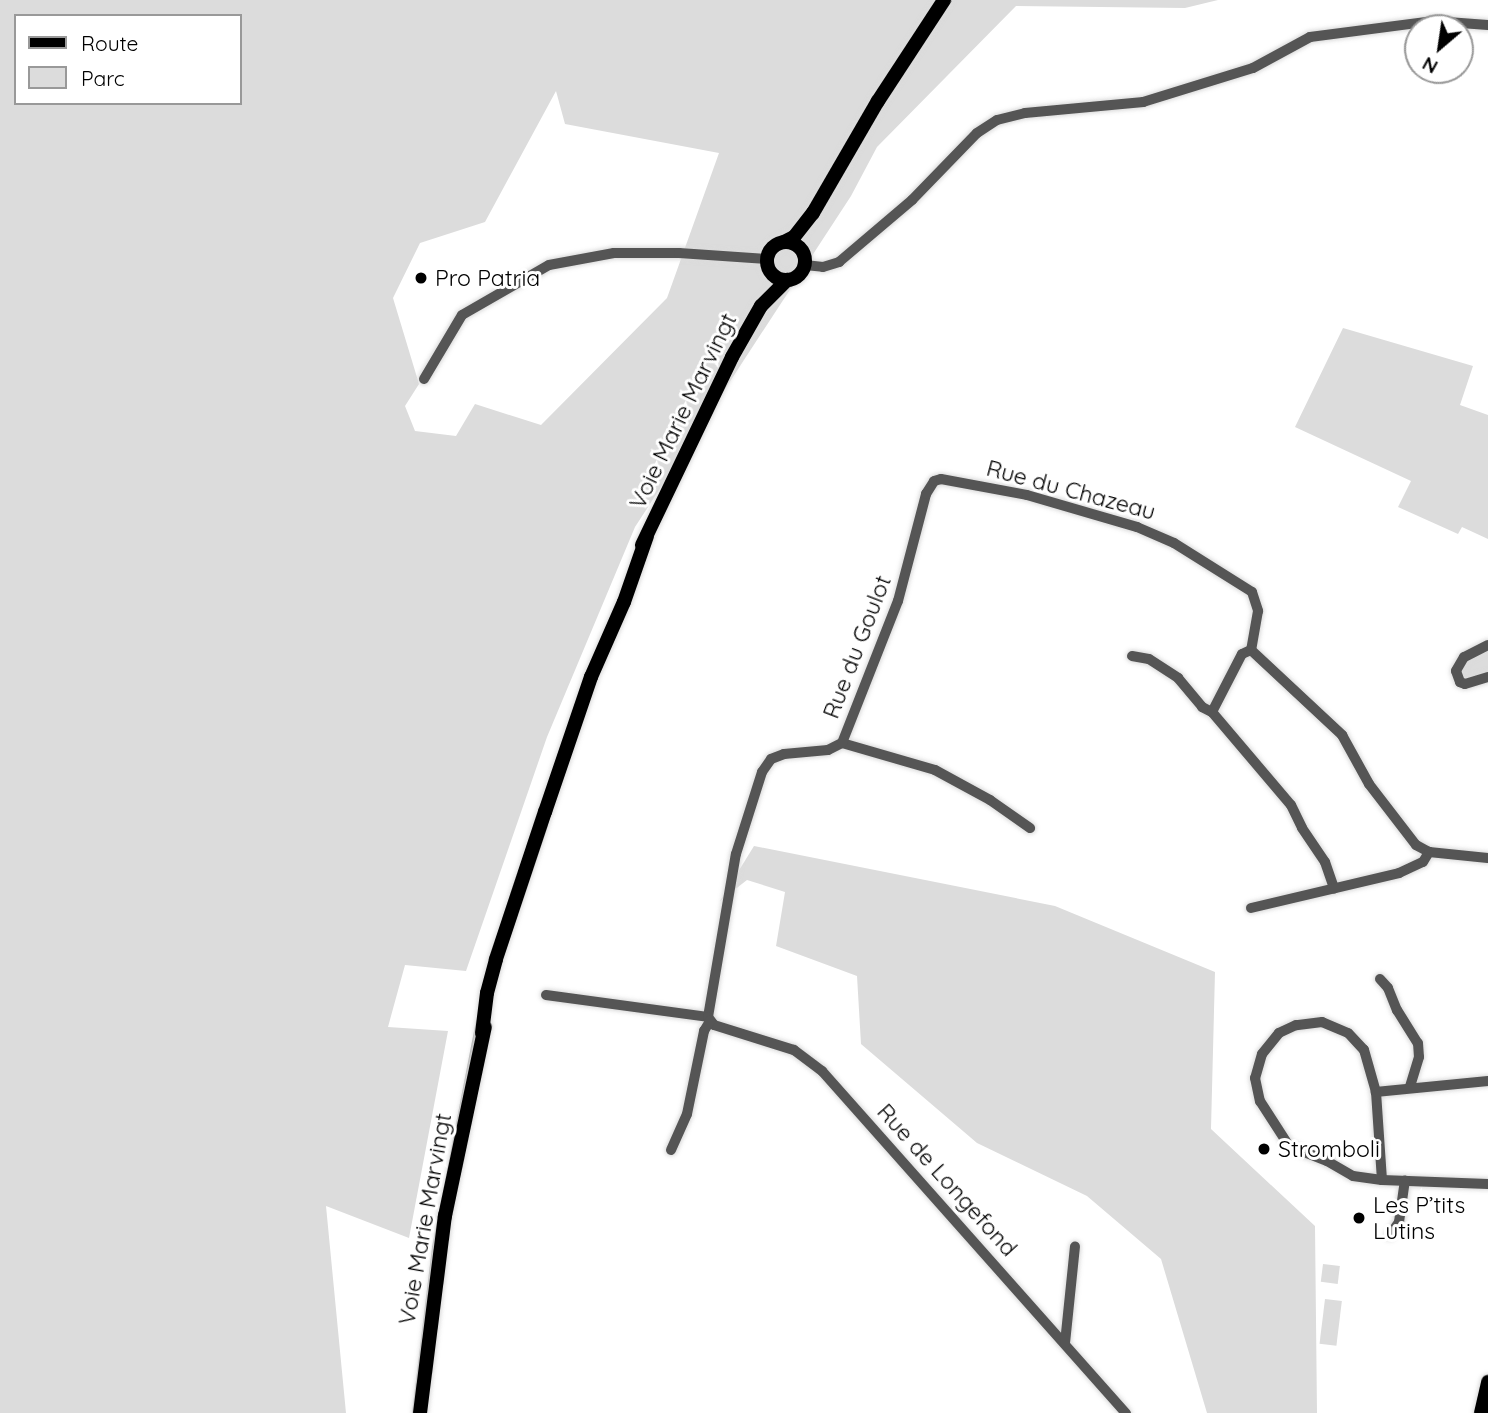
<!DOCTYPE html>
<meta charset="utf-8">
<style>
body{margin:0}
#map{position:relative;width:1488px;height:1413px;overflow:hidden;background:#fff;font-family:Quicksand,sans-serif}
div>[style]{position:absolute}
.green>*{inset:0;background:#dcdcdc;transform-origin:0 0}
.stream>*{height:2.5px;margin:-1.25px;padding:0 1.25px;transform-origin:1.25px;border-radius:1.25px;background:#a3a3a3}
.roads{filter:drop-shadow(0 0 2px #dbdbdb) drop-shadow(0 0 2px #dbdbdb)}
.minor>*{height:10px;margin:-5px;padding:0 5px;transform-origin:5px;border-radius:5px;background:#555}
.major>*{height:14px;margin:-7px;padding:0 7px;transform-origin:7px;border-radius:7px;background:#000}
.major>.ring{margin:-7px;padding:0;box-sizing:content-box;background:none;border:14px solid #000;border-radius:50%}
.dots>*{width:19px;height:19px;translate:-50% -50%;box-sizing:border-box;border:4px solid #fff;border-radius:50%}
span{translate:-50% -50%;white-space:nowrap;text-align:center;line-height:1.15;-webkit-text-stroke:6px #fff;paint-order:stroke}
.poi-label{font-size:23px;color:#000}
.left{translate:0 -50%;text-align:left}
.street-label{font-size:23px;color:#000}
.legend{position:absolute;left:14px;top:14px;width:228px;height:91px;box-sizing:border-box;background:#fff;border:2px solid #999;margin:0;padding:9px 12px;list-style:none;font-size:21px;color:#000}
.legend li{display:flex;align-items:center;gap:14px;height:35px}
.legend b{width:35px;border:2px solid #999}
.north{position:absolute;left:1404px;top:14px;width:70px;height:70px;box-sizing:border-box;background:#fff;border:2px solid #999;border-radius:50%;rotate:209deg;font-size:19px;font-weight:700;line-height:28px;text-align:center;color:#000}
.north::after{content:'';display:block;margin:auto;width:24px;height:32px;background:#000;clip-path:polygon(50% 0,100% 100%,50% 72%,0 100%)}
</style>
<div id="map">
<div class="green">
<i style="clip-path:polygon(evenodd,0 0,1218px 0,1185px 8px,1016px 6px,877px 147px,851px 196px,635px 527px,547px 737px,466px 971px,405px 965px,388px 1027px,448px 1031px,409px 1238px,326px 1206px,346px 1413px,0 1413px,0 0,16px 16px,240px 16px,240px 103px,16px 103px,16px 16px,0 0,556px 91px,565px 124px,719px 153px,667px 298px,541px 425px,475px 404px,456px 436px,415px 431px,405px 406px,419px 384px,393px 298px,420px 243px,485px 222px,556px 91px)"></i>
<i style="clip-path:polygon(1343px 328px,1473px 366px,1460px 405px,1488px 415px,1488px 539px,1462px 527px,1458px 534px,1398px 507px,1411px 481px,1295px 427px)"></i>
<i style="clip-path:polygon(1488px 648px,1488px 673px,1472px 679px,1463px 677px,1461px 670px,1464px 662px)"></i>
<i style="clip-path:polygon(754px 846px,1055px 906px,1215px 972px,1211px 1129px,1315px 1226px,1317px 1413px,1207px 1413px,1161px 1259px,1087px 1196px,977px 1143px,861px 1044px,857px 976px,776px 946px,785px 892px,747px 880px,720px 901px)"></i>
<i style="left:1323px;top:1264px;width:17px;height:18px;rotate:7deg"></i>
<i style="left:1325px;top:1299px;width:17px;height:45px;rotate:7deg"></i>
</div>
<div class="stream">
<i style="left:413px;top:1413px;width:167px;rotate:-83.1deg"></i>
<i style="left:433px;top:1247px;width:230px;rotate:-79deg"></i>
</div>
<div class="roads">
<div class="minor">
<i style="left:805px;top:265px;width:18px;rotate:6deg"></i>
<i style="left:823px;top:267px;width:17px;rotate:-17deg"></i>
<i style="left:839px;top:262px;width:96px;rotate:-40.3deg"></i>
<i style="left:912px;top:200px;width:93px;rotate:-45.9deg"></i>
<i style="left:977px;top:133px;width:24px;rotate:-33deg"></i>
<i style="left:997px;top:120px;width:29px;rotate:-14deg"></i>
<i style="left:1025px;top:113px;width:119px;rotate:-5.3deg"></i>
<i style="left:1143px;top:102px;width:115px;rotate:-17.2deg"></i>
<i style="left:1253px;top:68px;width:65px;rotate:-28.5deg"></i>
<i style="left:1310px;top:37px;width:125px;rotate:-7.4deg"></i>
<i style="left:1434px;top:21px;width:54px;rotate:4.2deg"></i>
<i style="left:424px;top:379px;width:74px;rotate:-59.3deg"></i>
<i style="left:462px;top:315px;width:100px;rotate:-29.9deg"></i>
<i style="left:549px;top:265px;width:66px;rotate:-10.5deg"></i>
<i style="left:614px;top:253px;width:65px"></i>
<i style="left:679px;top:253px;width:88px;rotate:3.9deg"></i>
<i style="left:1488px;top:645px;width:27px;rotate:153deg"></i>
<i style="left:1464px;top:657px;width:16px;rotate:120deg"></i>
<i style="left:1456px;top:671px;width:12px;rotate:70deg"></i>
<i style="left:1460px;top:682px;width:5px;rotate:22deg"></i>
<i style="left:1465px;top:684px;width:24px;rotate:-17deg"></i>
<i style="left:1132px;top:656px;width:17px;rotate:10deg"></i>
<i style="left:1149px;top:659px;width:35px;rotate:33deg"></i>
<i style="left:1178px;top:678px;width:38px;rotate:50deg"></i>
<i style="left:1202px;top:707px;width:11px;rotate:27deg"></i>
<i style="left:1212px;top:712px;width:122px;rotate:49.7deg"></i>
<i style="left:1291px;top:805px;width:25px;rotate:64deg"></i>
<i style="left:1302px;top:828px;width:41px;rotate:55.9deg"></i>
<i style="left:1325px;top:862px;width:28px;rotate:71deg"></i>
<i style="left:1212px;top:712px;width:65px;rotate:-62.7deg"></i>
<i style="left:1242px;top:654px;width:10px;rotate:-24deg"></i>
<i style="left:842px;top:743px;width:97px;rotate:16.2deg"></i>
<i style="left:935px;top:770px;width:63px;rotate:28.6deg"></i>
<i style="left:990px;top:800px;width:49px;rotate:35deg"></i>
<i style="left:1251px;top:908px;width:152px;rotate:-13.3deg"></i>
<i style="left:1399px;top:873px;width:26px;rotate:-25deg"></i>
<i style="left:1423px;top:862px;width:12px;rotate:-59deg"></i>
<i style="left:1380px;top:979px;width:12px;rotate:48deg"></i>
<i style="left:1388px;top:988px;width:24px;rotate:68deg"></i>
<i style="left:1397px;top:1010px;width:39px;rotate:58deg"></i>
<i style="left:1418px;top:1043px;width:14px;rotate:86deg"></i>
<i style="left:1419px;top:1057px;width:30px;rotate:107deg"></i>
<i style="left:546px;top:995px;width:163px;rotate:7.7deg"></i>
<i style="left:708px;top:1017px;width:165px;rotate:-80.3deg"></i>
<i style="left:736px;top:854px;width:86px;rotate:-72.4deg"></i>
<i style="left:762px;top:772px;width:16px;rotate:-55deg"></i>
<i style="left:771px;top:759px;width:14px;rotate:-21deg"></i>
<i style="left:784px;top:754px;width:44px;rotate:-5.2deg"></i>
<i style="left:828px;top:750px;width:16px;rotate:-27deg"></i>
<i style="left:842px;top:743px;width:153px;rotate:-68.5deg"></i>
<i style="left:898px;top:601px;width:111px;rotate:-75.3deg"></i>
<i style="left:926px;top:494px;width:15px;rotate:-58deg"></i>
<i style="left:934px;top:481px;width:7px;rotate:-16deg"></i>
<i style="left:941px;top:479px;width:87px;rotate:10.5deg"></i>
<i style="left:1027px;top:495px;width:115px;rotate:16.2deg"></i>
<i style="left:1137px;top:527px;width:40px;rotate:23.4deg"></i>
<i style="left:1174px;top:543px;width:92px;rotate:32.1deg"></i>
<i style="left:1252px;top:592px;width:20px;rotate:72deg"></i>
<i style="left:1258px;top:611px;width:40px;rotate:100deg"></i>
<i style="left:1251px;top:650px;width:125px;rotate:43deg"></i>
<i style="left:1342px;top:735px;width:56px;rotate:61.1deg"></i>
<i style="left:1369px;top:784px;width:77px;rotate:52.4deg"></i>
<i style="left:1416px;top:845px;width:15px;rotate:28deg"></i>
<i style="left:1429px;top:852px;width:59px;rotate:5.8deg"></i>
<i style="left:708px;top:1017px;width:10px;rotate:53deg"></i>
<i style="left:714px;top:1025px;width:84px;rotate:17.4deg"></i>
<i style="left:794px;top:1050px;width:35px;rotate:37deg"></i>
<i style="left:822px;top:1071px;width:458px;rotate:48.4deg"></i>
<i style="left:1488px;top:1081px;width:113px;rotate:174.4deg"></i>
<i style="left:1376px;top:1092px;width:88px;rotate:86.1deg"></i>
<i style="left:1382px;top:1180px;width:106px;rotate:2.2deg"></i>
<i style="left:1376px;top:1092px;width:44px;rotate:-105.9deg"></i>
<i style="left:1364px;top:1050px;width:23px;rotate:-133deg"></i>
<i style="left:1348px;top:1033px;width:28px;rotate:-157deg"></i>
<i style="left:1322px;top:1022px;width:26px;rotate:173deg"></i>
<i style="left:1296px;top:1025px;width:19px;rotate:155deg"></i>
<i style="left:1279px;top:1033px;width:27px;rotate:129deg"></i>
<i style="left:1262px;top:1054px;width:25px;rotate:106deg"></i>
<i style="left:1255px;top:1078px;width:24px;rotate:78deg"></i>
<i style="left:1260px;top:1101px;width:54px;rotate:57.2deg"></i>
<i style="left:1289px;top:1146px;width:41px;rotate:21.5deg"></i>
<i style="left:1327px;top:1161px;width:30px;rotate:30deg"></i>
<i style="left:1353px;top:1176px;width:29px;rotate:8deg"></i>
<i style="left:671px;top:1150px;width:39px;rotate:-66deg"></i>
<i style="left:687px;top:1114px;width:85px;rotate:-78.4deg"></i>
<i style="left:704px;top:1031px;width:12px;rotate:-59deg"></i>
<i style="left:1390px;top:1235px;width:16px;rotate:-55deg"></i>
<i style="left:1399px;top:1222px;width:42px;rotate:-81.9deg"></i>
<i style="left:1065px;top:1343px;width:97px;rotate:-84.1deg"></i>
</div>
<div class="major">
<i class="ring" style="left:767px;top:242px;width:24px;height:24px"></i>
<i style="left:784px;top:242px;width:11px;rotate:-27deg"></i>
<i style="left:794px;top:237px;width:31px;rotate:-52deg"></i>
<i style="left:813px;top:213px;width:129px;rotate:-59.9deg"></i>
<i style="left:878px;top:101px;width:121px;rotate:-56.8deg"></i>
<i style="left:642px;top:545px;width:208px;rotate:-64.4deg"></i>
<i style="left:732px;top:357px;width:59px;rotate:-60.4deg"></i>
<i style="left:761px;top:306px;width:37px;rotate:-45deg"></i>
<i style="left:482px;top:1033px;width:40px;rotate:-82.9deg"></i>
<i style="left:487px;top:993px;width:35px;rotate:-75deg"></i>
<i style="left:496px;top:959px;width:155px;rotate:-71.6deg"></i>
<i style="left:545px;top:812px;width:143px;rotate:-71.2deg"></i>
<i style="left:591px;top:677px;width:82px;rotate:-66.3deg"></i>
<i style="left:624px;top:602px;width:70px;rotate:-70.8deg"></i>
<i style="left:420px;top:1413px;width:199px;rotate:-82.8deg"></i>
<i style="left:445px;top:1216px;width:193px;rotate:-78.1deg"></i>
<i style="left:1481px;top:1413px;width:32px;rotate:-77deg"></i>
</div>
</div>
<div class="dots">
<i style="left:421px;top:278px;background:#000"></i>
<i style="left:1264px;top:1149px;background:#000"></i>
<i style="left:1359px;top:1218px;background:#000"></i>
</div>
<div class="poi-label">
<span class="left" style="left:435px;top:278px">Pro Patria</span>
<span class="left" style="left:1278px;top:1149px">Stromboli</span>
<span class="left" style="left:1373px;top:1218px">Les P’tits<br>Lutins</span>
</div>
<div class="street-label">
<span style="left:683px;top:411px;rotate:-64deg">Voie Marie Marvingt</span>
<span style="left:1071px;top:490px;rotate:15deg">Rue du Chazeau</span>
<span style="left:857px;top:647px;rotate:-69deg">Rue du Goulot</span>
<span style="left:947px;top:1180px;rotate:48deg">Rue de Longefond</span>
<span style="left:425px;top:1219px;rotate:-80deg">Voie Marie Marvingt</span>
</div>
<ul class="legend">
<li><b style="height:9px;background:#000"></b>Route</li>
<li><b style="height:19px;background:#dcdcdc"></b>Parc</li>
</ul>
<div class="north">N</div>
</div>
